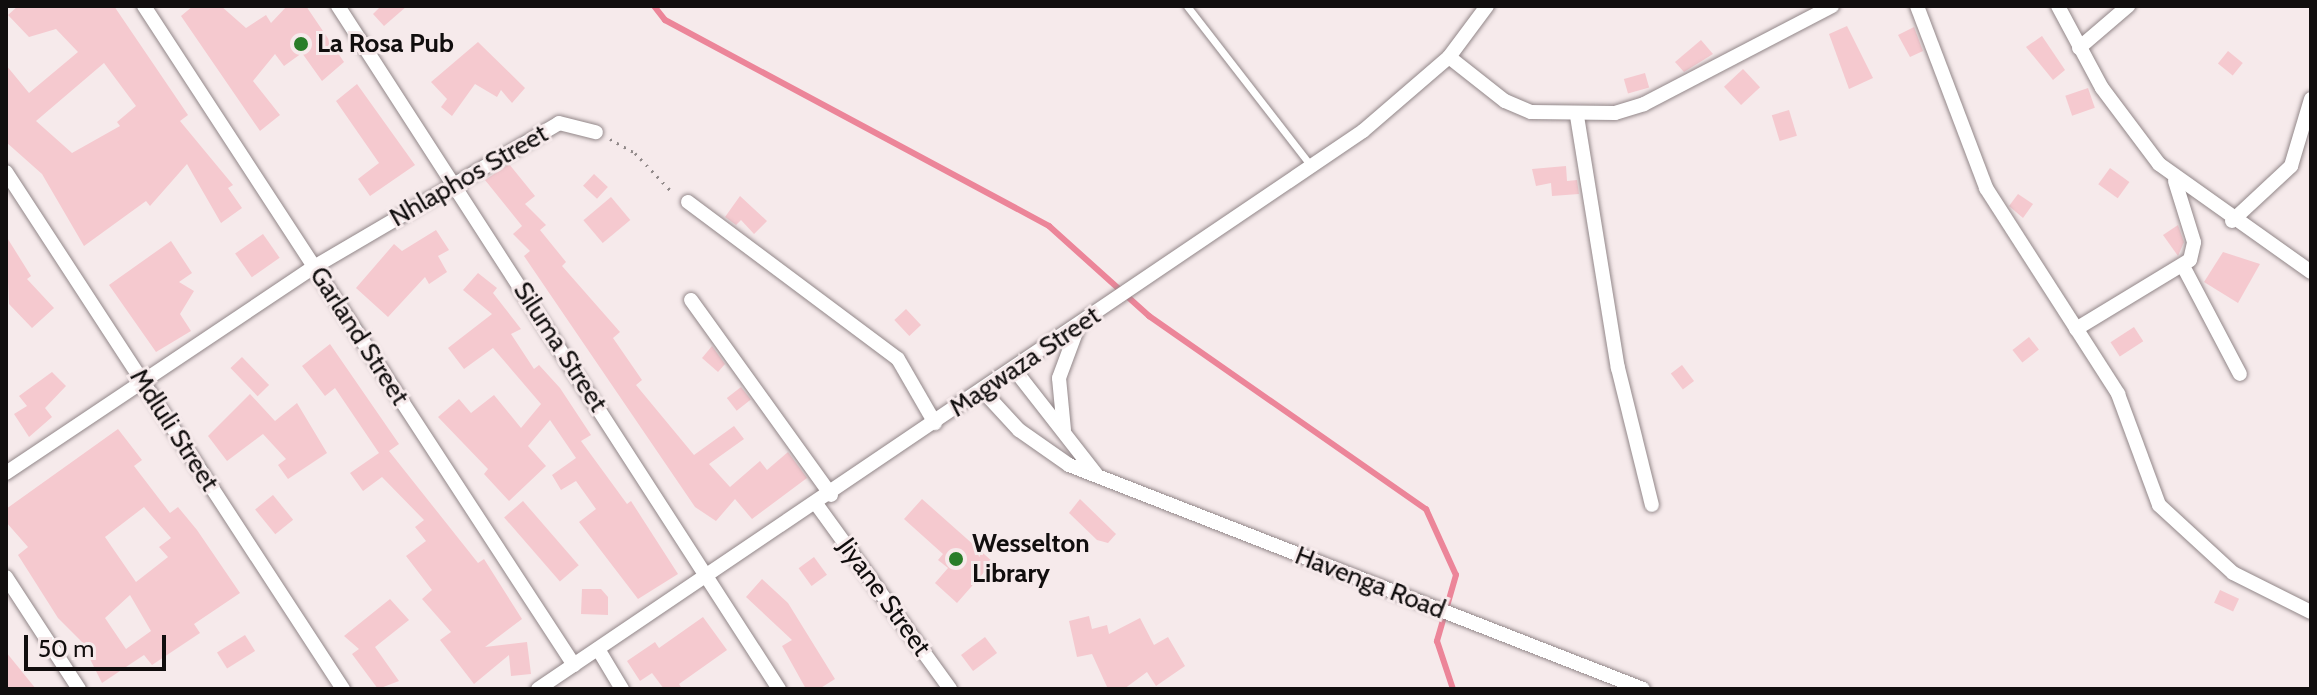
<!DOCTYPE html>
<style>
body{margin:0}
#map{position:relative;width:2317px;height:695px;overflow:hidden;background:#f6eaeb;font-family:Cabin,sans-serif}
div>[style]{position:absolute}
.stream>*{height:6px;margin:-3px;padding:0 3px;transform-origin:3px;border-radius:3px;background:#ec8599}
.building>*{inset:0;background:#f5c9cf;transform-origin:0 0}
.path>*{height:3px;margin-top:-1.5px;transform-origin:0;background:repeating-linear-gradient(90deg,#928a8a 0 2px,transparent 0 8px)}
.roads{filter:drop-shadow(0 0 2px #928789) drop-shadow(0 0 2px #928789)}
.service>*{height:7px;margin:-3.5px;padding:0 3.5px;transform-origin:3.5px;border-radius:3.5px;background:#fff}
.minor>*{height:14px;margin:-7px;padding:0 7px;transform-origin:7px;border-radius:7px;background:#fff}
.dots>*{width:22px;height:22px;translate:-50% -50%;box-sizing:border-box;border:4px solid #f6eaeb;border-radius:50%}
span{translate:-50% -50%;white-space:nowrap;text-align:center;line-height:1.15;-webkit-text-stroke:6px #f6eaeb;paint-order:stroke}
.poi-label{font-size:26px;color:#110e0e;font-weight:700}
.left{translate:0 -50%;text-align:left}
.street-label{font-size:26px;color:#110e0e}
.frame{position:absolute;inset:0;border:8px solid #110e0e;pointer-events:none}
.scale{position:absolute;left:24px;top:635px;width:142px;height:36px;box-sizing:border-box;border:4px solid #110e0e;border-top:0;padding-left:10px;font-size:24px;line-height:28px;white-space:nowrap;color:#110e0e;-webkit-text-stroke:6px #f6eaeb;paint-order:stroke}
</style>
<div id="map">
<div class="stream">
<i style="left:654px;top:6px;width:18px;rotate:52deg"></i>
<i style="left:665px;top:20px;width:436px;rotate:28.2deg"></i>
<i style="left:1049px;top:226px;width:135px;rotate:42deg"></i>
<i style="left:1149px;top:316px;width:338px;rotate:34.9deg"></i>
<i style="left:1426px;top:509px;width:72px;rotate:65.6deg"></i>
<i style="left:1456px;top:575px;width:69px;rotate:106.1deg"></i>
<i style="left:1437px;top:641px;width:51px;rotate:71.6deg"></i>
</div>
<div class="building">
<i style="clip-path:polygon(evenodd,18px 6px,114px 6px,188px 115px,180px 121px,233px 185px,228px 188px,242px 208px,221px 223px,187px 164px,150px 206px,146px 201px,84px 246px,42px 174px,6px 142px,6px 65px,29px 93px,78px 52px,56px 29px,29px 37px,8px 15px,18px 6px,104px 63px,136px 106px,117px 122px,120px 126px,72px 153px,36px 121px,104px 63px)"></i>
<i style="clip-path:polygon(193px 6px,221px 6px,246px 28px,266px 15px,271px 23px,287px 6px,306px 6px,344px 62px,322px 81px,302px 53px,284px 66px,275px 54px,253px 81px,280px 115px,260px 131px,181px 16px)"></i>
<i style="clip-path:polygon(381px 6px,407px 6px,384px 26px,373px 14px)"></i>
<i style="clip-path:polygon(1847px 26px,1873px 78px,1849px 89px,1829px 34px)"></i>
<i style="clip-path:polygon(1914px 27px,1923px 51px,1910px 57px,1898px 35px)"></i>
<i style="clip-path:polygon(2042px 36px,2065px 70px,2053px 80px,2026px 47px)"></i>
<i style="clip-path:polygon(1701px 40px,1713px 54px,1684px 72px,1675px 62px)"></i>
<i style="clip-path:polygon(478px 42px,525px 88px,512px 103px,501px 90px,497px 97px,475px 84px,452px 116px,441px 107px,447px 99px,431px 82px)"></i>
<i style="left:2228px;top:51px;width:19px;height:16px;rotate:39deg"></i>
<i style="left:1743px;top:69px;width:25px;height:26px;rotate:47deg"></i>
<i style="left:1645px;top:73px;width:15px;height:22px;rotate:74deg"></i>
<i style="clip-path:polygon(357px 84px,415px 165px,370px 196px,358px 179px,379px 163px,336px 101px)"></i>
<i style="left:2088px;top:88px;width:21px;height:24px;rotate:71deg"></i>
<i style="left:1789px;top:110px;width:27px;height:18px;rotate:73deg"></i>
<i style="clip-path:polygon(509px 164px,535px 196px,525px 204px,546px 225px,540px 230px,566px 262px,562px 266px,620px 332px,613px 338px,642px 380px,636px 385px,694px 455px,734px 426px,744px 439px,709px 464px,730px 487px,760px 461px,767px 470px,788px 452px,807px 478px,752px 519px,735px 499px,716px 521px,695px 507px,524px 256px,530px 251px,513px 234px,522px 226px,485px 180px)"></i>
<i style="clip-path:polygon(1566px 166px,1567px 181px,1577px 180px,1579px 194px,1552px 196px,1551px 183px,1536px 186px,1532px 169px)"></i>
<i style="left:2110px;top:168px;width:24px;height:20px;rotate:36deg"></i>
<i style="left:594px;top:174px;width:19px;height:16px;rotate:43deg"></i>
<i style="clip-path:polygon(2018px 194px,2033px 204px,2023px 218px,2009px 206px)"></i>
<i style="clip-path:polygon(740px 196px,767px 221px,754px 234px,741px 220px,736px 225px,725px 217px)"></i>
<i style="left:611px;top:197px;width:30px;height:36px;rotate:50deg"></i>
<i style="clip-path:polygon(2178px 225px,2184px 242px,2178px 256px,2163px 235px)"></i>
<i style="clip-path:polygon(436px 230px,449px 250px,438px 256px,447px 272px,429px 284px,425px 277px,388px 317px,356px 288px,394px 244px,402px 251px)"></i>
<i style="left:263px;top:234px;width:29px;height:34px;rotate:55deg"></i>
<i style="clip-path:polygon(6px 236px,31px 276px,27px 279px,54px 308px,32px 328px,9px 304px)"></i>
<i style="clip-path:polygon(171px 241px,192px 273px,179px 282px,194px 291px,180px 314px,191px 331px,156px 352px,109px 285px)"></i>
<i style="clip-path:polygon(2223px 252px,2260px 264px,2238px 303px,2204px 282px)"></i>
<i style="clip-path:polygon(478px 273px,497px 288px,493px 293px,521px 329px,511px 334px,534px 369px,539px 365px,560px 388px,591px 435px,581px 441px,627px 504px,631px 501px,678px 574px,638px 599px,579px 522px,596px 509px,576px 481px,561px 490px,552px 475px,576px 458px,550px 420px,528px 446px,546px 466px,509px 501px,484px 474px,488px 469px,438px 417px,459px 399px,471px 413px,494px 395px,521px 428px,541px 404px,493px 348px,464px 369px,448px 348px,492px 314px,463px 290px)"></i>
<i style="left:906px;top:309px;width:22px;height:16px;rotate:47deg"></i>
<i style="left:2134px;top:327px;width:17px;height:28px;rotate:57deg"></i>
<i style="left:2029px;top:337px;width:16px;height:21px;rotate:52deg"></i>
<i style="clip-path:polygon(330px 344px,399px 444px,389px 451px,478px 563px,484px 559px,522px 619px,485px 647px,527px 642px,531px 674px,511px 676px,509px 655px,474px 684px,440px 640px,451px 632px,422px 599px,432px 590px,406px 556px,426px 541px,415px 527px,424px 520px,382px 477px,363px 491px,350px 473px,379px 453px,335px 388px,325px 396px,302px 366px)"></i>
<i style="clip-path:polygon(712px 346px,725px 364px,718px 372px,702px 358px)"></i>
<i style="left:242px;top:357px;width:39px;height:16px;rotate:46deg"></i>
<i style="left:1682px;top:365px;width:20px;height:14px;rotate:53deg"></i>
<i style="clip-path:polygon(52px 372px,66px 386px,45px 408px,52px 417px,29px 437px,14px 414px,27px 406px,19px 396px)"></i>
<i style="left:741px;top:387px;width:16px;height:18px;rotate:52deg"></i>
<i style="clip-path:polygon(250px 394px,275px 421px,297px 403px,327px 453px,288px 479px,278px 465px,286px 459px,263px 434px,227px 461px,208px 436px)"></i>
<i style="clip-path:polygon(evenodd,118px 429px,142px 460px,134px 466px,170px 513px,178px 507px,197px 530px,240px 593px,194px 624px,200px 633px,152px 665px,144px 655px,102px 683px,89px 657px,94px 654px,58px 618px,18px 555px,28px 547px,6px 522px,6px 509px,118px 429px,144px 507px,171px 538px,159px 547px,168px 557px,136px 582px,105px 537px,144px 507px,118px 429px,130px 595px,151px 631px,126px 649px,105px 618px,130px 595px)"></i>
<i style="left:273px;top:495px;width:32px;height:23px;rotate:51deg"></i>
<i style="clip-path:polygon(922px 499px,993px 562px,957px 603px,935px 583px,948px 568px,938px 560px,943px 554px,904px 519px)"></i>
<i style="clip-path:polygon(1080px 499px,1116px 534px,1108px 543px,1097px 540px,1069px 513px)"></i>
<i style="left:523px;top:501px;width:85px;height:25px;rotate:49deg"></i>
<i style="left:814px;top:557px;width:22px;height:19px;rotate:54deg"></i>
<i style="clip-path:polygon(762px 579px,788px 603px,835px 679px,819px 689px,806px 689px,782px 646px,792px 640px,746px 597px)"></i>
<i style="clip-path:polygon(582px 589px,601px 589px,608px 597px,608px 615px,581px 614px)"></i>
<i style="left:2220px;top:590px;width:21px;height:14px;rotate:25deg"></i>
<i style="clip-path:polygon(390px 599px,409px 620px,375px 647px,399px 681px,378px 689px,352px 654px,359px 649px,344px 636px)"></i>
<i style="clip-path:polygon(1089px 616px,1092px 629px,1107px 625px,1109px 634px,1140px 618px,1154px 645px,1168px 637px,1185px 666px,1156px 686px,1147px 672px,1124px 689px,1108px 689px,1092px 654px,1077px 657px,1069px 621px)"></i>
<i style="clip-path:polygon(703px 617px,727px 650px,679px 684px,682px 689px,664px 689px,652px 673px,640px 681px,627px 661px,655px 642px,659px 648px)"></i>
<i style="left:245px;top:635px;width:19px;height:33px;rotate:58deg"></i>
<i style="left:985px;top:637px;width:20px;height:30px;rotate:53deg"></i>
<i style="clip-path:polygon(6px 652px,36px 689px,6px 689px)"></i>
</div>
<div class="path">
<i style="left:610px;top:139px;width:29px;rotate:29deg"></i>
<i style="left:635px;top:153px;width:55px;rotate:46.5deg"></i>
</div>
<div class="roads">
<div class="service">
<i style="left:1187px;top:6px;width:202px;rotate:52.2deg"></i>
</div>
<div class="minor">
<i style="left:144px;top:6px;width:787px;rotate:56.88deg"></i>
<i style="left:338px;top:6px;width:813px;rotate:57.15deg"></i>
<i style="left:1917px;top:6px;width:195px;rotate:69.2deg"></i>
<i style="left:1986px;top:188px;width:245px;rotate:57.3deg"></i>
<i style="left:2118px;top:394px;width:118px;rotate:69.7deg"></i>
<i style="left:2159px;top:505px;width:100px;rotate:42.6deg"></i>
<i style="left:2233px;top:573px;width:87px;rotate:26.6deg"></i>
<i style="left:2058px;top:6px;width:93px;rotate:61.8deg"></i>
<i style="left:2102px;top:88px;width:95px;rotate:53.1deg"></i>
<i style="left:2159px;top:164px;width:186px;rotate:35.4deg"></i>
<i style="left:2079px;top:48px;width:65px;rotate:-40.6deg"></i>
<i style="left:1449px;top:57px;width:71px;rotate:38.2deg"></i>
<i style="left:1505px;top:101px;width:28px;rotate:23deg"></i>
<i style="left:1531px;top:112px;width:84px;rotate:0.7deg"></i>
<i style="left:1615px;top:113px;width:30px;rotate:-17deg"></i>
<i style="left:1644px;top:104px;width:212px;rotate:-27.5deg"></i>
<i style="left:1577px;top:116px;width:255px;rotate:80.8deg"></i>
<i style="left:1618px;top:368px;width:141px;rotate:76.1deg"></i>
<i style="left:6px;top:172px;width:617px;rotate:56.9deg"></i>
<i style="left:688px;top:202px;width:262px;rotate:36.8deg"></i>
<i style="left:898px;top:359px;width:74px;rotate:60deg"></i>
<i style="left:2232px;top:221px;width:81px;rotate:-43deg"></i>
<i style="left:2291px;top:166px;width:70px;rotate:-73.4deg"></i>
<i style="left:2183px;top:266px;width:122px;rotate:62.2deg"></i>
<i style="left:691px;top:300px;width:240px;rotate:54.3deg"></i>
<i style="left:2076px;top:329px;width:133px;rotate:-31.2deg"></i>
<i style="left:2190px;top:260px;width:18px;rotate:-77deg"></i>
<i style="left:2194px;top:242px;width:64px;rotate:-107.3deg"></i>
<i style="left:1014px;top:369px;width:133px;rotate:52deg"></i>
<i style="left:983px;top:391px;width:53px;rotate:47.3deg"></i>
<i style="left:1019px;top:430px;width:61px;rotate:35deg"></i>
<i style="left:1069px;top:465px;width:616px;rotate:21.32deg"></i>
<i style="left:1064px;top:430px;width:52px;rotate:-95.5deg"></i>
<i style="left:1059px;top:378px;width:54px;rotate:-69.6deg"></i>
<i style="left:6px;top:473px;width:371px;rotate:-33.8deg"></i>
<i style="left:314px;top:267px;width:284px;rotate:-30.4deg"></i>
<i style="left:559px;top:123px;width:38px;rotate:14deg"></i>
<i style="left:817px;top:505px;width:227px;rotate:54.1deg"></i>
<i style="left:6px;top:577px;width:134px;rotate:56.9deg"></i>
<i style="left:598px;top:649px;width:47px;rotate:59deg"></i>
<i style="left:538px;top:689px;width:996px;rotate:-34.07deg"></i>
<i style="left:1363px;top:131px;width:113px;rotate:-40.7deg"></i>
<i style="left:1449px;top:57px;width:64px;rotate:-53.3deg"></i>
</div>
</div>
<div class="dots">
<i style="left:301px;top:44px;background:#297d29"></i>
<i style="left:956px;top:559px;background:#297d29"></i>
</div>
<div class="poi-label">
<span class="left" style="left:317px;top:44px">La Rosa Pub</span>
<span class="left" style="left:972px;top:559px">Wesselton<br>Library</span>
</div>
<div class="street-label">
<span style="left:469px;top:176px;rotate:-30deg">Nhlaphos Street</span>
<span style="left:359px;top:336px;rotate:57deg">Garland Street</span>
<span style="left:560px;top:347px;rotate:57deg">Siluma Street</span>
<span style="left:1025px;top:362px;rotate:-34deg">Magwaza Street</span>
<span style="left:174px;top:430px;rotate:57deg">Mdluli Street</span>
<span style="left:1370px;top:583px;rotate:21deg">Havenga Road</span>
<span style="left:884px;top:597px;rotate:54deg">Jiyane Street</span>
</div>
<div class="frame"></div>
<div class="scale">50 m</div>
</div>
